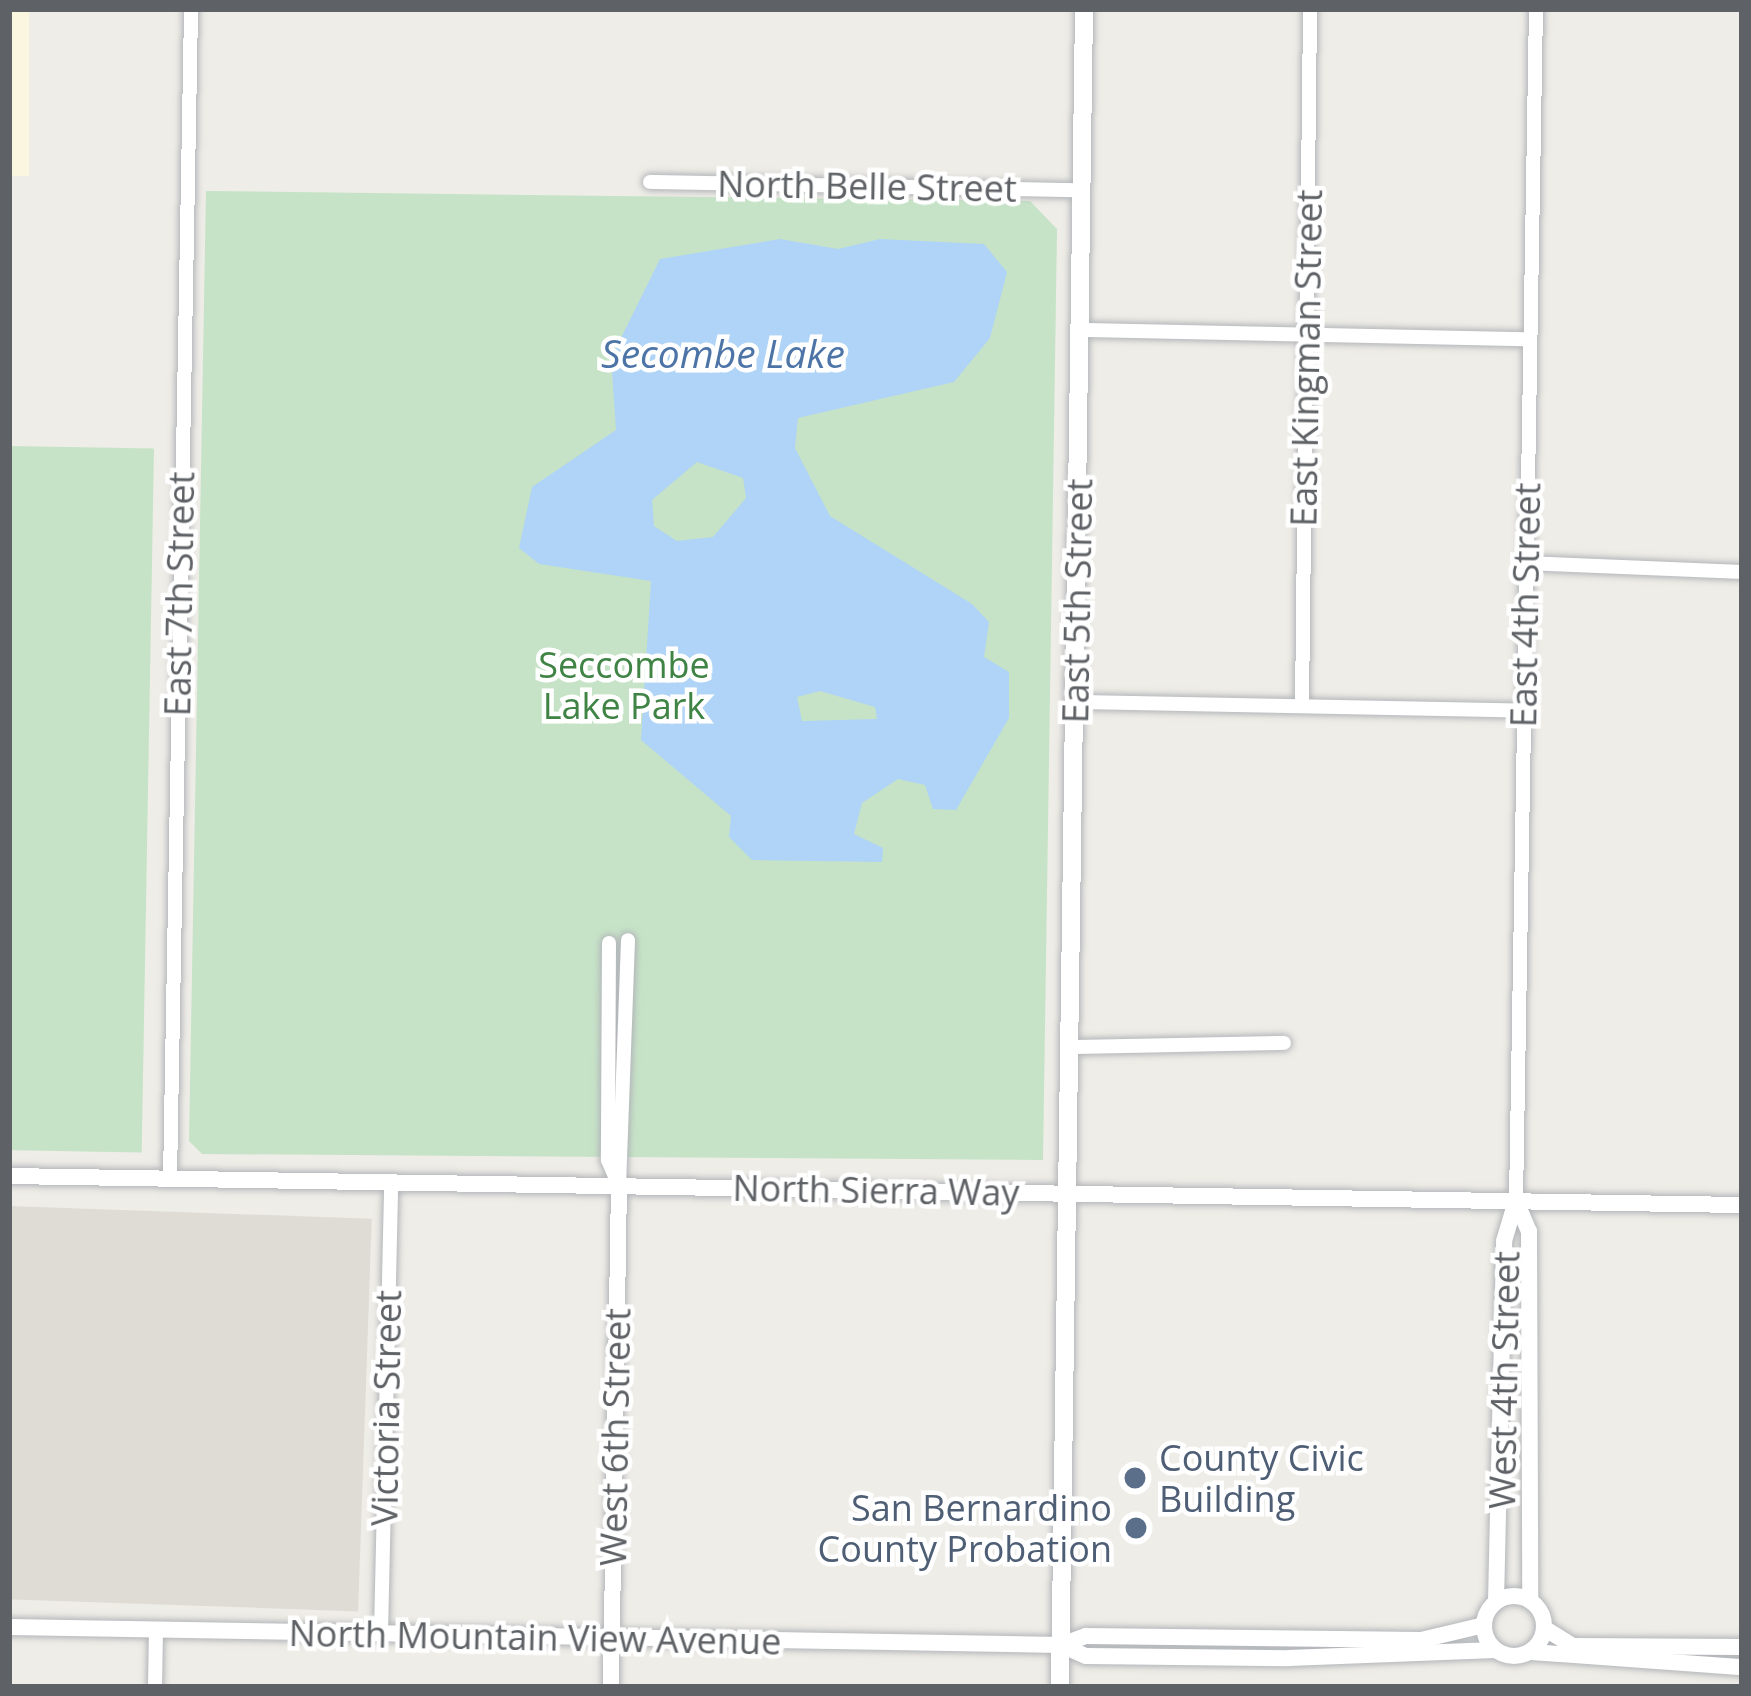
<!DOCTYPE html>
<style>
body{margin:0}
#map{position:relative;width:1751px;height:1696px;overflow:hidden;background:#efede7;font-family:"Open Sans",sans-serif}
div>[style]{position:absolute}
.commercial>*{inset:0;background:#fbf6df;transform-origin:0 0}
.education>*{inset:0;background:#dedcd5;transform-origin:0 0}
.green>*{inset:0;background:#c6e3c7;transform-origin:0 0}
.water>*{inset:0;background:#afd4f7}
.roads{filter:drop-shadow(0 0 3px #b3b6ba) drop-shadow(0 0 3px #b3b6ba)}
.minor>*{height:14px;margin:-7px;padding:0 7px;transform-origin:7px;border-radius:7px;background:#fff}
.tertiary>*{height:16px;margin:-8px;padding:0 8px;transform-origin:8px;border-radius:8px;background:#fff}
.tertiary>.ring{margin:-8px;padding:0;box-sizing:content-box;background:none;border:16px solid #fff;border-radius:50%}
.secondary>*{height:18px;margin:-9px;padding:0 9px;transform-origin:9px;border-radius:9px;background:#fff}
.dots>*{width:33px;height:33px;translate:-50% -50%;box-sizing:border-box;border:6px solid #fff;border-radius:50%}
span{translate:-50% -50%;white-space:nowrap;text-align:center;line-height:1.15;-webkit-text-stroke:9px #fff;paint-order:stroke}
.street-label{font-size:36px;color:#5e6165}
.park-label{font-size:36px;color:#3f8345}
.service-label{font-size:36px;color:#4e5e75}
.left{translate:0 -50%;text-align:left}
.right{translate:-100% -50%;text-align:right}
.water-label{font-size:39px;color:#4c74a7;font-style:italic}
.frame{position:absolute;inset:0;border:12px solid #5e6165;pointer-events:none}
</style>
<div id="map">
<div class="commercial">
<i style="left:9px;top:9px;width:20px;height:167px"></i>
</div>
<div class="education">
<i style="left:9px;top:1206px;width:363px;height:393px;rotate:2deg"></i>
</div>
<div class="green">
<i style="clip-path:polygon(206px 191px,1030px 201px,1057px 229px,1043px 1160px,202px 1154px,189px 1141px)"></i>
<i style="left:9px;top:446px;width:145px;height:704px;rotate:1deg"></i>
</div>
<div class="water">
<i style="clip-path:polygon(evenodd,780px 239px,838px 249px,880px 239px,984px 244px,1007px 272px,990px 338px,954px 382px,798px 418px,795px 448px,830px 516px,972px 604px,989px 622px,984px 657px,1009px 672px,1009px 718px,956px 810px,933px 809px,925px 785px,898px 779px,862px 803px,854px 834px,883px 848px,882px 862px,752px 860px,729px 837px,731px 816px,641px 740px,651px 581px,539px 564px,519px 548px,532px 487px,616px 430px,611px 358px,660px 259px,780px 239px,697px 462px,743px 478px,746px 498px,713px 537px,677px 541px,654px 526px,652px 500px,697px 462px,780px 239px,820px 691px,875px 707px,877px 719px,802px 721px,797px 697px,820px 691px)"></i>
</div>
<div class="roads">
<div class="minor">
<i style="left:650px;top:182px;width:433px;rotate:1.1deg"></i>
<i style="left:1082px;top:330px;width:448px;rotate:1.2deg"></i>
<i style="left:1526px;top:563px;width:216px;rotate:2.4deg"></i>
<i style="left:1075px;top:702px;width:449px;rotate:1.1deg"></i>
<i style="left:1302px;top:706px;width:697px;rotate:-89.34deg"></i>
<i style="left:609px;top:943px;width:217px;rotate:90.3deg"></i>
<i style="left:608px;top:1160px;width:28px;rotate:67deg"></i>
<i style="left:1070px;top:1047px;width:214px;rotate:-1.1deg"></i>
<i style="left:170px;top:1179px;width:1170px;rotate:-88.97deg"></i>
<i style="left:619px;top:1186px;width:246px;rotate:-87.9deg"></i>
<i style="left:1516px;top:1201px;width:1192px;rotate:-89.04deg"></i>
<i style="left:381px;top:1633px;width:450px;rotate:-88.7deg"></i>
<i style="left:155px;top:1687px;width:58px;rotate:-89deg"></i>
</div>
<div class="tertiary">
<i style="left:9px;top:1176px;width:1733px;rotate:0.96deg"></i>
<i style="left:1516px;top:1201px;width:33px;rotate:67deg"></i>
<i style="left:1529px;top:1231px;width:370px;rotate:89.8deg"></i>
<i class="ring" style="left:1484px;top:1596px;width:44px;height:44px"></i>
<i style="left:1496px;top:1602px;width:361px;rotate:-88.7deg"></i>
<i style="left:1504px;top:1241px;width:42px;rotate:-73.3deg"></i>
<i style="left:9px;top:1627px;width:1052px;rotate:0.98deg"></i>
<i style="left:1061px;top:1645px;width:27px;rotate:-20deg"></i>
<i style="left:1086px;top:1636px;width:335px;rotate:0.7deg"></i>
<i style="left:1421px;top:1640px;width:65px;rotate:-13.4deg"></i>
<i style="left:1544px;top:1628px;width:34px;rotate:32deg"></i>
<i style="left:1573px;top:1646px;width:169px;rotate:0.3deg"></i>
<i style="left:1061px;top:1645px;width:27px;rotate:24deg"></i>
<i style="left:1086px;top:1656px;width:203px;rotate:0.6deg"></i>
<i style="left:1289px;top:1658px;width:206px;rotate:-2.2deg"></i>
<i style="left:1531px;top:1652px;width:212px;rotate:4.1deg"></i>
<i style="left:611px;top:1687px;width:501px;rotate:-89.09deg"></i>
</div>
<div class="secondary">
<i style="left:1060px;top:1687px;width:1678px;rotate:-89.18deg"></i>
</div>
</div>
<div class="dots">
<i style="left:1135px;top:1478px;background:#5c6f8a"></i>
<i style="left:1136px;top:1528px;background:#5c6f8a"></i>
</div>
<div class="street-label">
<span style="left:867px;top:186px;rotate:1deg">North Belle Street</span>
<span style="left:1306px;top:358px;rotate:-89deg">East Kingman Street</span>
<span style="left:179px;top:594px;rotate:-89deg">East 7th Street</span>
<span style="left:1077px;top:601px;rotate:-89deg">East 5th Street</span>
<span style="left:1525px;top:605px;rotate:-89deg">East 4th Street</span>
<span style="left:876px;top:1190px;rotate:1deg">North Sierra Way</span>
<span style="left:1504px;top:1380px;rotate:-89deg">West 4th Street</span>
<span style="left:386px;top:1408px;rotate:-89deg">Victoria Street</span>
<span style="left:615px;top:1437px;rotate:-89deg">West 6th Street</span>
<span style="left:535px;top:1637px;rotate:1deg">North Mountain View Avenue</span>
</div>
<div class="park-label">
<span style="left:624px;top:685px">Seccombe<br>Lake Park</span>
</div>
<div class="service-label">
<span class="left" style="left:1159px;top:1478px">County Civic<br>Building</span>
<span class="right" style="left:1112px;top:1528px">San Bernardino<br>County Probation</span>
</div>
<div class="water-label">
<span style="left:723px;top:353px">Secombe Lake</span>
</div>
<div class="frame"></div>
</div>
